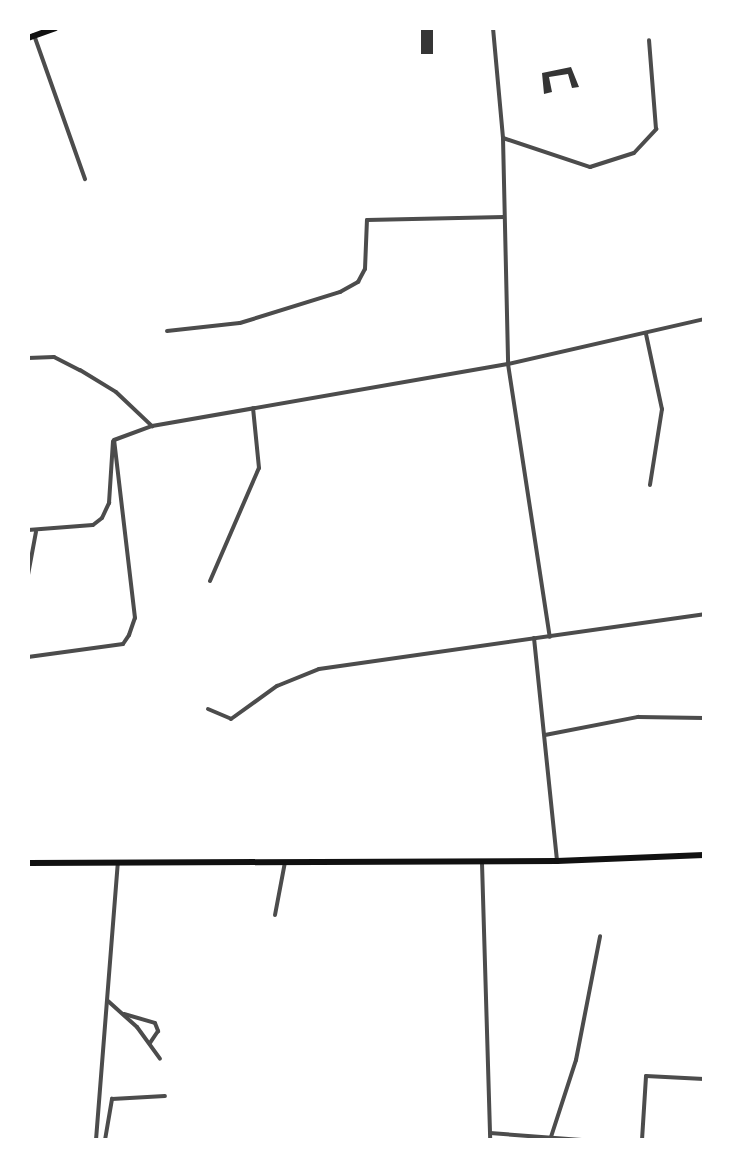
<!DOCTYPE html>
<style>
body{margin:0}
#map{position:relative;width:732px;height:1168px;overflow:hidden;background:#fff;font-family:Figtree,sans-serif}
div>[style]{position:absolute}
.building>*{inset:0;background:#353535;transform-origin:0 0}
.minor>*{height:4px;margin:-2px;padding:0 2px;transform-origin:2px;border-radius:2px;background:#4c4c4c}
.secondary>*{height:6px;margin:-3px;padding:0 3px;transform-origin:3px;border-radius:3px;background:#111}
.primary>*{height:6px;margin:-3px;padding:0 3px;transform-origin:3px;border-radius:3px;background:#111}
span{translate:-50% -50%;white-space:nowrap;text-align:center;line-height:1.15;-webkit-text-stroke:8px #fff;paint-order:stroke}
.frame{position:absolute;inset:0;border:30px solid #fff;pointer-events:none}
</style>
<div id="map">
<div class="building">
<i style="left:421px;top:28px;width:12px;height:26px"></i>
<i style="clip-path:polygon(571px 67px,579px 87px,572px 88px,568px 74px,549px 77px,552px 92px,544px 94px,542px 73px)"></i>
</div>
<div class="minor">
<i style="left:493px;top:28px;width:110px;rotate:84.8deg"></i>
<i style="left:503px;top:138px;width:226px;rotate:88.7deg"></i>
<i style="left:508px;top:364px;width:276px;rotate:81.3deg"></i>
<i style="left:34px;top:35px;width:153px;rotate:70.5deg"></i>
<i style="left:503px;top:138px;width:92px;rotate:18.4deg"></i>
<i style="left:590px;top:167px;width:46px;rotate:-17.7deg"></i>
<i style="left:634px;top:153px;width:33px;rotate:-47deg"></i>
<i style="left:656px;top:129px;width:89px;rotate:-94.5deg"></i>
<i style="left:167px;top:331px;width:73px;rotate:-6.3deg"></i>
<i style="left:240px;top:323px;width:105px;rotate:-17.2deg"></i>
<i style="left:340px;top:292px;width:21px;rotate:-29deg"></i>
<i style="left:358px;top:282px;width:15px;rotate:-62deg"></i>
<i style="left:365px;top:269px;width:49px;rotate:-87.7deg"></i>
<i style="left:367px;top:220px;width:137px;rotate:-1.3deg"></i>
<i style="left:646px;top:334px;width:77px;rotate:78deg"></i>
<i style="left:662px;top:409px;width:77px;rotate:99deg"></i>
<i style="left:28px;top:358px;width:26px;rotate:-2deg"></i>
<i style="left:54px;top:357px;width:29px;rotate:27deg"></i>
<i style="left:80px;top:370px;width:42px;rotate:31.4deg"></i>
<i style="left:116px;top:392px;width:50px;rotate:43.4deg"></i>
<i style="left:152px;top:426px;width:361px;rotate:-9.9deg"></i>
<i style="left:508px;top:364px;width:201px;rotate:-12.9deg"></i>
<i style="left:28px;top:530px;width:65px;rotate:-4.4deg"></i>
<i style="left:93px;top:525px;width:11px;rotate:-38deg"></i>
<i style="left:102px;top:518px;width:17px;rotate:-65deg"></i>
<i style="left:109px;top:503px;width:62px;rotate:-86.3deg"></i>
<i style="left:28px;top:575px;width:44px;rotate:-79.5deg"></i>
<i style="left:210px;top:581px;width:123px;rotate:-66.6deg"></i>
<i style="left:259px;top:468px;width:60px;rotate:-95.7deg"></i>
<i style="left:534px;top:638px;width:224px;rotate:84.1deg"></i>
<i style="left:28px;top:657px;width:96px;rotate:-7.8deg"></i>
<i style="left:123px;top:644px;width:11px;rotate:-56deg"></i>
<i style="left:129px;top:635px;width:18px;rotate:-71deg"></i>
<i style="left:135px;top:618px;width:179px;rotate:-96.7deg"></i>
<i style="left:114px;top:440px;width:40px;rotate:-20.2deg"></i>
<i style="left:208px;top:709px;width:25px;rotate:23deg"></i>
<i style="left:231px;top:719px;width:57px;rotate:-35.7deg"></i>
<i style="left:277px;top:686px;width:45px;rotate:-22deg"></i>
<i style="left:319px;top:669px;width:389px;rotate:-8.1deg"></i>
<i style="left:545px;top:735px;width:95px;rotate:-11deg"></i>
<i style="left:638px;top:717px;width:66px;rotate:0.9deg"></i>
<i style="left:482px;top:863px;width:277px;rotate:88.3deg"></i>
<i style="left:275px;top:915px;width:54px;rotate:-79.3deg"></i>
<i style="left:108px;top:1001px;width:39px;rotate:42deg"></i>
<i style="left:137px;top:1027px;width:39px;rotate:54deg"></i>
<i style="left:124px;top:1014px;width:32px;rotate:16deg"></i>
<i style="left:155px;top:1023px;width:9px;rotate:69deg"></i>
<i style="left:158px;top:1031px;width:14px;rotate:124deg"></i>
<i style="left:490px;top:1133px;width:92px;rotate:4.4deg"></i>
<i style="left:96px;top:1140px;width:278px;rotate:-85.5deg"></i>
<i style="left:105px;top:1140px;width:42px;rotate:-80.3deg"></i>
<i style="left:112px;top:1099px;width:53px;rotate:-3.2deg"></i>
<i style="left:550px;top:1140px;width:84px;rotate:-72deg"></i>
<i style="left:576px;top:1060px;width:126px;rotate:-79deg"></i>
<i style="left:642px;top:1140px;width:64px;rotate:-86.4deg"></i>
<i style="left:646px;top:1076px;width:58px;rotate:3deg"></i>
</div>
<div class="secondary">
<i style="left:28px;top:863px;width:529px;rotate:-0.22deg"></i>
<i style="left:557px;top:861px;width:147px;rotate:-2.3deg"></i>
</div>
<div class="primary">
<i style="left:28px;top:38px;width:29px;rotate:-20deg"></i>
</div>
<div class="frame"></div>
</div>
